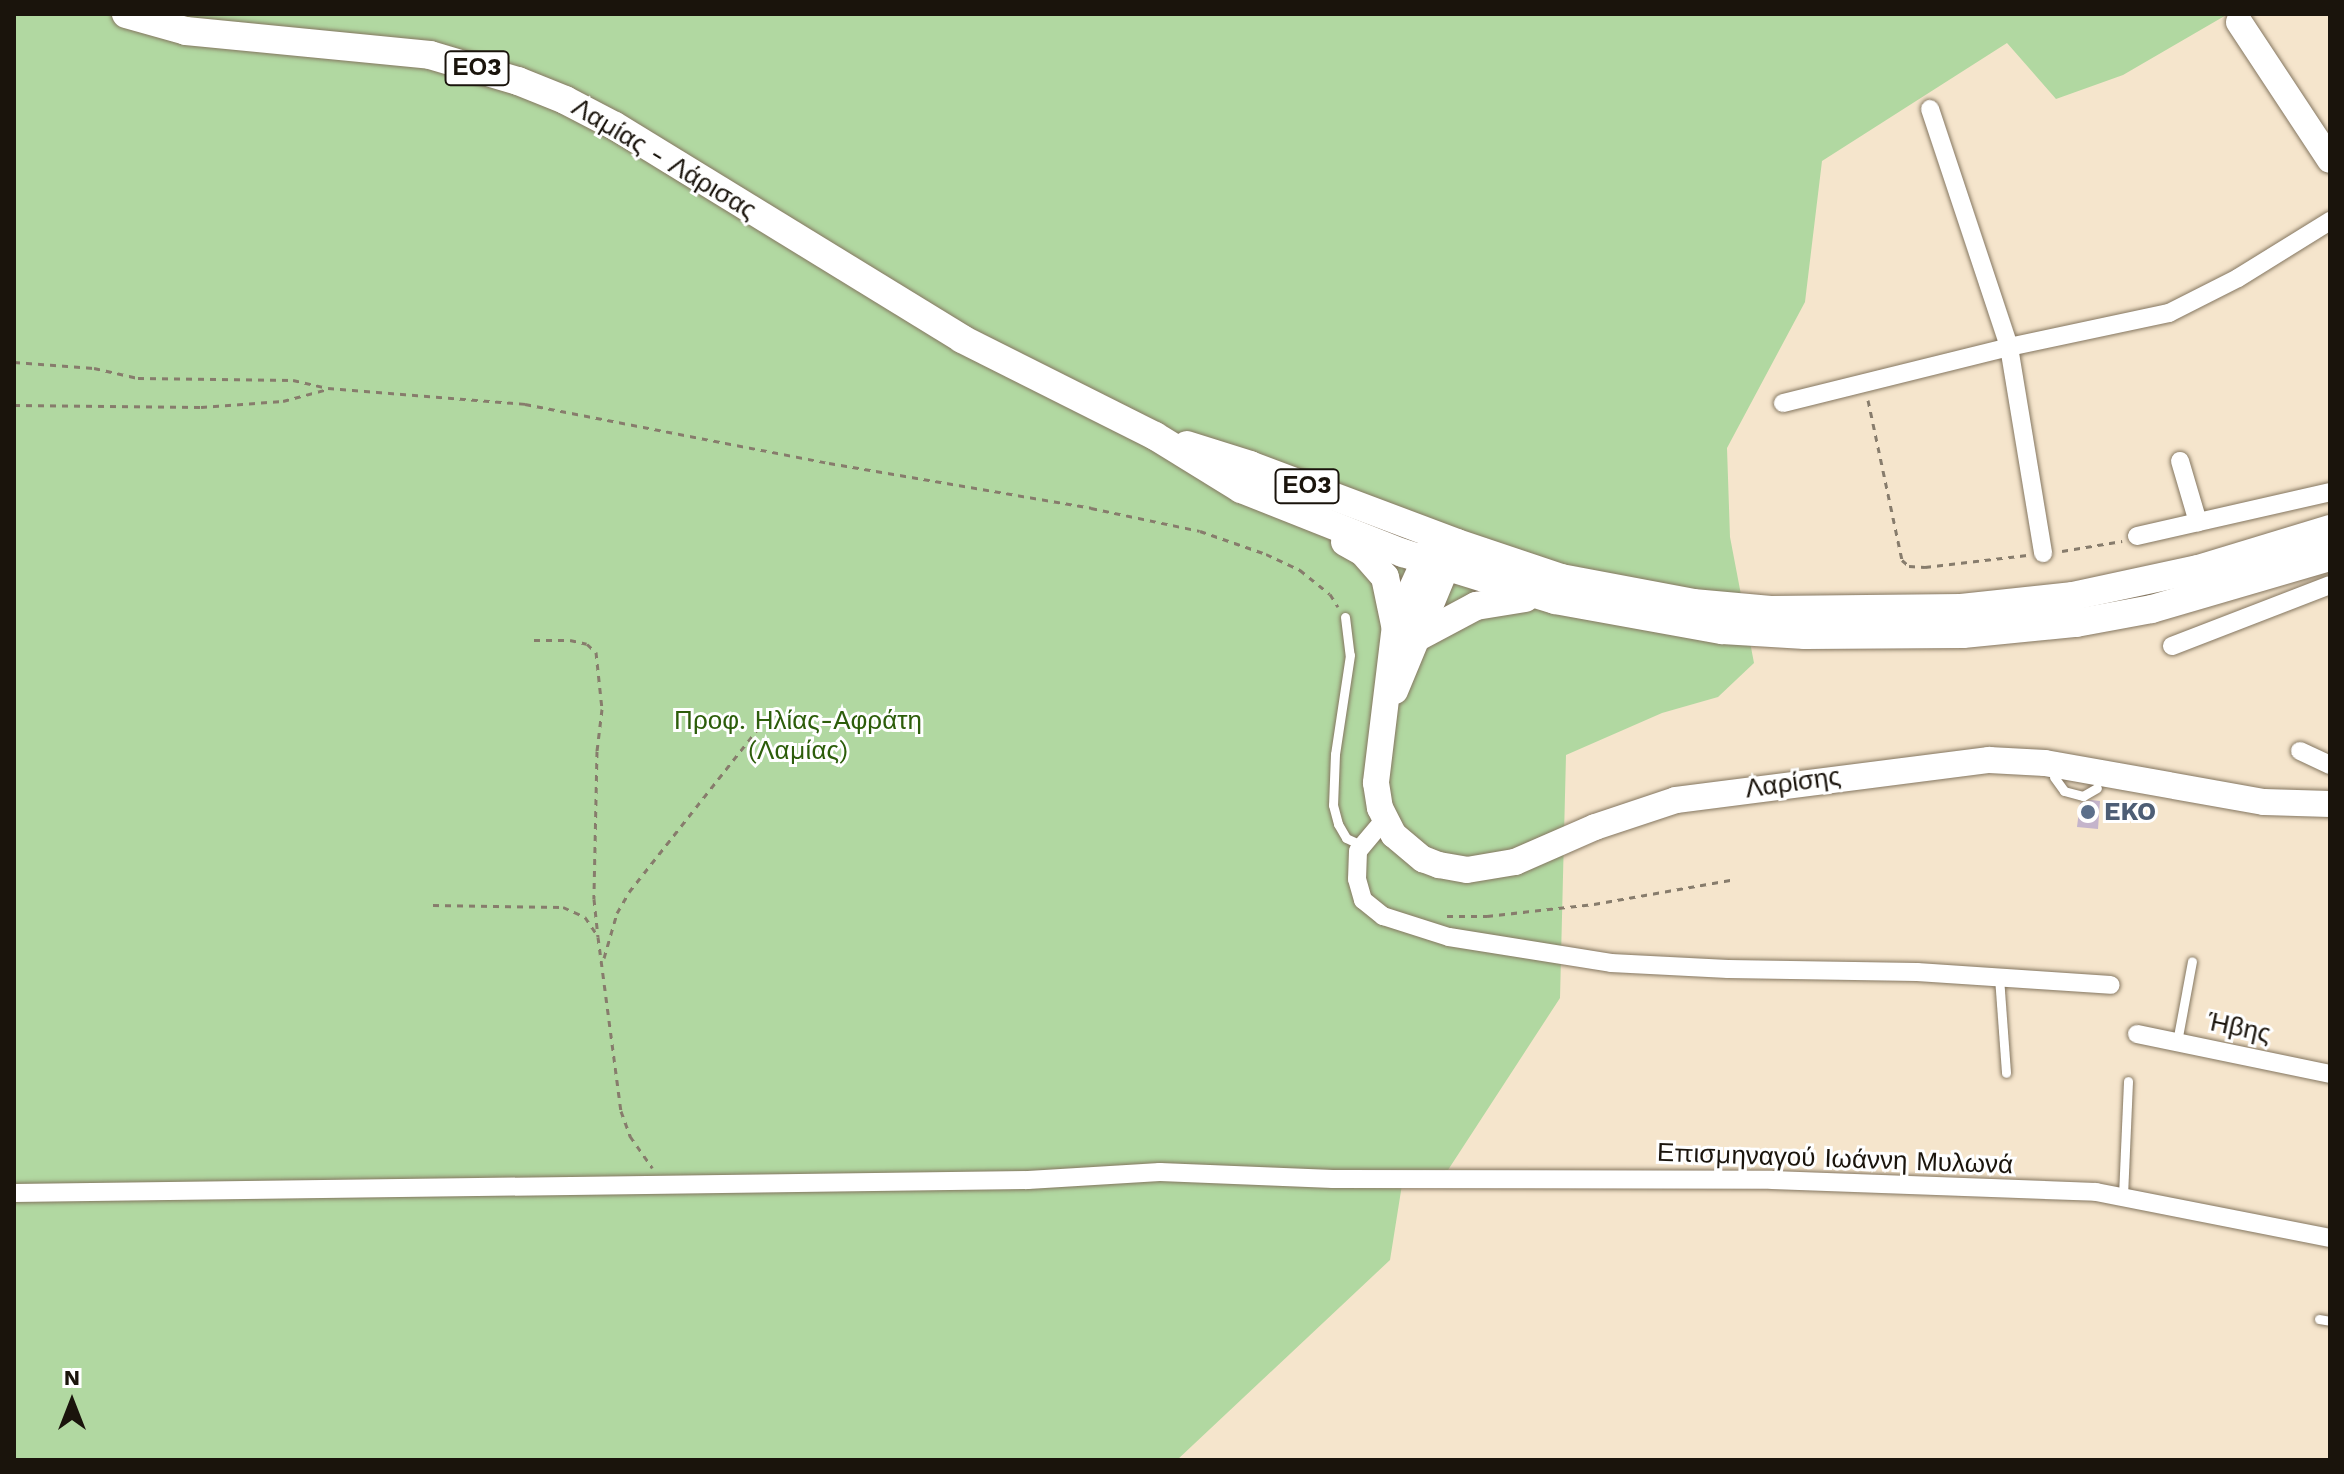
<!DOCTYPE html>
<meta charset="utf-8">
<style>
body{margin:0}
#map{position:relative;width:2344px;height:1474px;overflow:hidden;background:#f5e5cc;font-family:"Work Sans",sans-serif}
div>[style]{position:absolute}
.green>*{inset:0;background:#b1d8a1}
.building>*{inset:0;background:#c4b4cb}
.path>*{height:3px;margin-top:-1.5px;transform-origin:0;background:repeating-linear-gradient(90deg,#877c6c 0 6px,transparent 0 12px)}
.roads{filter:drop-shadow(0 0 2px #847660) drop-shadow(0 0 2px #847660)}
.lane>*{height:9px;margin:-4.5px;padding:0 4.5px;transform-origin:4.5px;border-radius:4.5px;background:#fff}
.street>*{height:18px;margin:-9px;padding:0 9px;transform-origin:9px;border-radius:9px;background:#fff}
.secondary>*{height:26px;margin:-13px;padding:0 13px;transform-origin:13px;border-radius:13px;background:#fff}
.primary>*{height:28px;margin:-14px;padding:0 14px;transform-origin:14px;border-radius:14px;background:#fff}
.dots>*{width:22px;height:22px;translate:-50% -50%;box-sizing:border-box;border:4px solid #fff;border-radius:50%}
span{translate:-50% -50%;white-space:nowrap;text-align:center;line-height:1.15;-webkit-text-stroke:6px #fff;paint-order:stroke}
.shield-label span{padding:2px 6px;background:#fff;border:2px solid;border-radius:6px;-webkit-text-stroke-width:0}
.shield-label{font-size:24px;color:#1a140c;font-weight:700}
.street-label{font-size:26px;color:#1a140c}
.park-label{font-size:26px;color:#2c5d0a}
.service-label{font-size:26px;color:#4e5e75;font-weight:700}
.left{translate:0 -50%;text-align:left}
.frame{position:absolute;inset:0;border:16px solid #1a140c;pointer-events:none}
.north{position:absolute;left:32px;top:1362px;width:80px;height:80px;-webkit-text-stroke:6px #fff;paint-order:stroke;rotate:0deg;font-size:22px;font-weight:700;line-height:32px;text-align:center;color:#1a140c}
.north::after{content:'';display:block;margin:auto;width:28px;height:36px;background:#1a140c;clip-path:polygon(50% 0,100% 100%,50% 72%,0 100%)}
</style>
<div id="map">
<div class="green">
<i style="clip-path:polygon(14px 14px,2228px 14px,2123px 75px,2056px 99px,2007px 43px,1822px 161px,1805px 302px,1727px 448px,1730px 537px,1754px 663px,1718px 697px,1662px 713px,1566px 755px,1560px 998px,1448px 1170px,1404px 1172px,1390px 1260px,1177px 1460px,14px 1460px)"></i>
</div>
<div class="building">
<i style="clip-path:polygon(2091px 800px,2100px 801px,2098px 829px,2077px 827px,2080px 803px)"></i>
</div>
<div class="path">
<i style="left:14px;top:362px;width:80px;rotate:4.3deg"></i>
<i style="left:94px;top:368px;width:45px;rotate:12.8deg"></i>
<i style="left:138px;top:378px;width:155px;rotate:0.7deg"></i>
<i style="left:293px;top:380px;width:36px;rotate:13deg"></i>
<i style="left:328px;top:388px;width:198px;rotate:4.6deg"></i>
<i style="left:525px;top:404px;width:310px;rotate:11deg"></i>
<i style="left:829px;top:463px;width:266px;rotate:9.7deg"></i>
<i style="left:1091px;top:508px;width:111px;rotate:11.9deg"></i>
<i style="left:1200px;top:531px;width:70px;rotate:19.2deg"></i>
<i style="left:1266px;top:554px;width:38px;rotate:25deg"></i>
<i style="left:1300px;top:570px;width:38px;rotate:39deg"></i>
<i style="left:1330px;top:594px;width:15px;rotate:58deg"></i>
<i style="left:1868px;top:400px;width:164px;rotate:78deg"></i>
<i style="left:1902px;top:560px;width:9px;rotate:41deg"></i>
<i style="left:1909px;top:566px;width:16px;rotate:4deg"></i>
<i style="left:1925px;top:567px;width:103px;rotate:-6.7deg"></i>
<i style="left:14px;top:405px;width:187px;rotate:0.6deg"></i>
<i style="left:201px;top:407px;width:82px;rotate:-4.2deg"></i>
<i style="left:283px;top:401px;width:47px;rotate:-14.9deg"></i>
<i style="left:2062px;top:551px;width:61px;rotate:-9.5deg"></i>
<i style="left:534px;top:640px;width:36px"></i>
<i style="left:570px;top:640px;width:17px;rotate:13deg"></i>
<i style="left:587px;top:644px;width:12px;rotate:42deg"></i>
<i style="left:596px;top:652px;width:57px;rotate:84deg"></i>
<i style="left:602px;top:709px;width:42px;rotate:96.8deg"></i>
<i style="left:597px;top:751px;width:148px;rotate:91.2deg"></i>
<i style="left:594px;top:899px;width:38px;rotate:84deg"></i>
<i style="left:598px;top:937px;width:176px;rotate:82.5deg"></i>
<i style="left:621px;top:1111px;width:27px;rotate:70deg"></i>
<i style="left:630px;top:1136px;width:39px;rotate:55deg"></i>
<i style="left:433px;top:905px;width:130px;rotate:0.9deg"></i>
<i style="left:563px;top:907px;width:24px;rotate:24deg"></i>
<i style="left:585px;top:917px;width:22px;rotate:56deg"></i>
<i style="left:1447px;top:916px;width:40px"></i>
<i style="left:1487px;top:916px;width:108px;rotate:-6.4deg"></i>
<i style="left:1594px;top:904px;width:144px;rotate:-10deg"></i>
<i style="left:604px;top:958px;width:47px;rotate:-73.9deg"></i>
<i style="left:617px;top:913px;width:24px;rotate:-60deg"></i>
<i style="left:629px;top:892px;width:213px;rotate:-51.7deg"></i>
</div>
<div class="roads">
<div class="lane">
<i style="left:1345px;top:617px;width:38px;rotate:83deg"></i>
<i style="left:1350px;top:655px;width:100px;rotate:98.6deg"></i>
<i style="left:1335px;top:754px;width:51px;rotate:92.2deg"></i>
<i style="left:1333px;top:805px;width:20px;rotate:75deg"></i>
<i style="left:1338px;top:824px;width:16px;rotate:60deg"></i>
<i style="left:1346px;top:838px;width:17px;rotate:25deg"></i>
<i style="left:2054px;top:777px;width:17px;rotate:54deg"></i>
<i style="left:2064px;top:791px;width:20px;rotate:15deg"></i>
<i style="left:2083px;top:796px;width:16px;rotate:-30deg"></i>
<i style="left:1999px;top:977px;width:96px;rotate:85.8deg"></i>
<i style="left:2177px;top:1042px;width:82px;rotate:-79.5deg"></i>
<i style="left:2123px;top:1196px;width:115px;rotate:-87.5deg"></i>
<i style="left:2319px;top:1319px;width:11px;rotate:10deg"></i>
</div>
<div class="street">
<i style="left:1930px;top:109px;width:251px;rotate:71.6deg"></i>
<i style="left:2009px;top:347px;width:209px;rotate:80.6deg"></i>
<i style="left:1783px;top:403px;width:233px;rotate:-13.9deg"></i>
<i style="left:2009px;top:347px;width:164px;rotate:-12deg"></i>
<i style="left:2169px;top:313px;width:77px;rotate:-26.9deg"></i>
<i style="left:2238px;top:278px;width:108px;rotate:-31.8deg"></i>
<i style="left:2180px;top:461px;width:64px;rotate:73.6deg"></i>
<i style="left:2137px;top:536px;width:198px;rotate:-12.8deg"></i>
<i style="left:2172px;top:646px;width:169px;rotate:-21.1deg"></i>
<i style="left:2300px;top:751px;width:33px;rotate:25deg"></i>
<i style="left:1384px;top:820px;width:40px;rotate:130deg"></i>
<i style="left:1358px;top:851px;width:28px;rotate:92deg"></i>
<i style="left:1357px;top:879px;width:22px;rotate:74deg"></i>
<i style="left:1363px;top:900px;width:26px;rotate:39deg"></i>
<i style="left:1383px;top:916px;width:69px;rotate:17.7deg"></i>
<i style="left:1449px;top:937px;width:164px;rotate:9.1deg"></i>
<i style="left:1611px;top:963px;width:117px;rotate:2.9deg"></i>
<i style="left:1728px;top:969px;width:189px;rotate:0.9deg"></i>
<i style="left:1917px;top:972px;width:194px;rotate:3.8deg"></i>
<i style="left:2137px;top:1034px;width:197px;rotate:11.7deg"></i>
<i style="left:14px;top:1193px;width:1014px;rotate:-0.73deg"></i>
<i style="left:1028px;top:1180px;width:132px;rotate:-3.5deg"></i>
<i style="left:1160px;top:1172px;width:173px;rotate:2.3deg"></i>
<i style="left:1333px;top:1179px;width:439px;rotate:0.1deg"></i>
<i style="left:1772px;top:1180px;width:324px;rotate:2.1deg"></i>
<i style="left:2096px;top:1192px;width:238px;rotate:11.1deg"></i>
</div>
<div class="secondary">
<i style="left:2239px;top:22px;width:165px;rotate:56.6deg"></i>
<i style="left:1433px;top:542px;width:91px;rotate:114.6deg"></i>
<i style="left:1395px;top:625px;width:159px;rotate:96.9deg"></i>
<i style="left:1376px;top:783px;width:25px;rotate:81deg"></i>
<i style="left:1380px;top:808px;width:30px;rotate:63deg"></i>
<i style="left:1394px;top:835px;width:38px;rotate:40deg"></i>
<i style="left:1423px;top:859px;width:17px;rotate:21deg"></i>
<i style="left:1439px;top:865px;width:28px;rotate:10deg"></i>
<i style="left:1467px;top:870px;width:49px;rotate:-9.5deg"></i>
<i style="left:1515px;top:862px;width:87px;rotate:-23.6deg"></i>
<i style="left:1595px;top:827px;width:85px;rotate:-18.4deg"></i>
<i style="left:1676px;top:800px;width:316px;rotate:-7.3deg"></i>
<i style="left:1989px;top:760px;width:56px;rotate:3.1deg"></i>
<i style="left:2045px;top:763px;width:222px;rotate:10.1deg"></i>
<i style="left:2264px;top:802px;width:66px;rotate:1.7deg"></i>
<i style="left:1395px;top:691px;width:157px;rotate:-67.5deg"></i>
</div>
<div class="primary">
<i style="left:126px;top:14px;width:62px;rotate:15.8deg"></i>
<i style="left:186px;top:31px;width:245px;rotate:5.6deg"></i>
<i style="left:430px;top:55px;width:92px;rotate:16.5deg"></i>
<i style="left:518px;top:81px;width:51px;rotate:22deg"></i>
<i style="left:565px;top:100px;width:56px;rotate:27.5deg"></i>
<i style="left:615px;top:126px;width:407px;rotate:31.5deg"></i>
<i style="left:962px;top:339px;width:216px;rotate:26.7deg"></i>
<i style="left:1155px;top:436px;width:101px;rotate:31.6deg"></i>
<i style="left:1241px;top:489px;width:174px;rotate:21.6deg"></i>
<i style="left:1403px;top:553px;width:159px;rotate:17.2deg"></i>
<i style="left:1555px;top:600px;width:170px;rotate:10.2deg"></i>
<i style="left:1722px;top:630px;width:83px;rotate:3.4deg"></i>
<i style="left:1805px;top:635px;width:158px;rotate:-0.4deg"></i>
<i style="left:1963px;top:634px;width:114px;rotate:-5.6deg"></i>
<i style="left:2076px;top:623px;width:77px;rotate:-10.4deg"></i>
<i style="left:2152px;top:609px;width:185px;rotate:-16.3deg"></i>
<i style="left:1187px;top:445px;width:66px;rotate:17.6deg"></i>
<i style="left:1250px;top:465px;width:221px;rotate:20.6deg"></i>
<i style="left:1457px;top:543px;width:110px;rotate:18.6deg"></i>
<i style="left:1561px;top:578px;width:134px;rotate:10.7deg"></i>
<i style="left:1693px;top:603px;width:78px;rotate:5.1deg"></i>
<i style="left:1771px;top:610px;width:190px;rotate:-0.6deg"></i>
<i style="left:1961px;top:608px;width:113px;rotate:-6.1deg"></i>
<i style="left:2073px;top:596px;width:128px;rotate:-12.2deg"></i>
<i style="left:2198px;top:569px;width:138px;rotate:-16.9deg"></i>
<i style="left:1345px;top:542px;width:21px;rotate:29deg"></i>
<i style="left:1363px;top:552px;width:33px;rotate:49deg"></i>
<i style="left:1385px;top:577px;width:49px;rotate:78.2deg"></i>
<i style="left:1418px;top:637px;width:66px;rotate:-28.1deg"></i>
<i style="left:1476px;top:606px;width:50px;rotate:-9.3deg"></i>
</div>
</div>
<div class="dots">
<i style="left:2088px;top:812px;background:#5c6f8a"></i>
</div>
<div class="shield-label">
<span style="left:477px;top:68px">ΕΟ3</span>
<span style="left:1307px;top:486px">ΕΟ3</span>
</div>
<div class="street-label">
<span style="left:664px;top:159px;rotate:31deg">Λαμίας - Λάρισας</span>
<span style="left:1793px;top:783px;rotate:-8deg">Λαρίσης</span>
<span style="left:2239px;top:1028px;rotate:12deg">Ήβης</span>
<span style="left:1835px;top:1159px;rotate:2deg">Επισμηναγού Ιωάννη Μυλωνά</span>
</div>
<div class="park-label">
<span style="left:798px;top:736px">Προφ. Ηλίας-Αφράτη<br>(Λαμίας)</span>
</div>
<div class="service-label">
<span class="left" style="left:2104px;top:812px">EKO</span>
</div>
<div class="frame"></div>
<div class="north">N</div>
</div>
